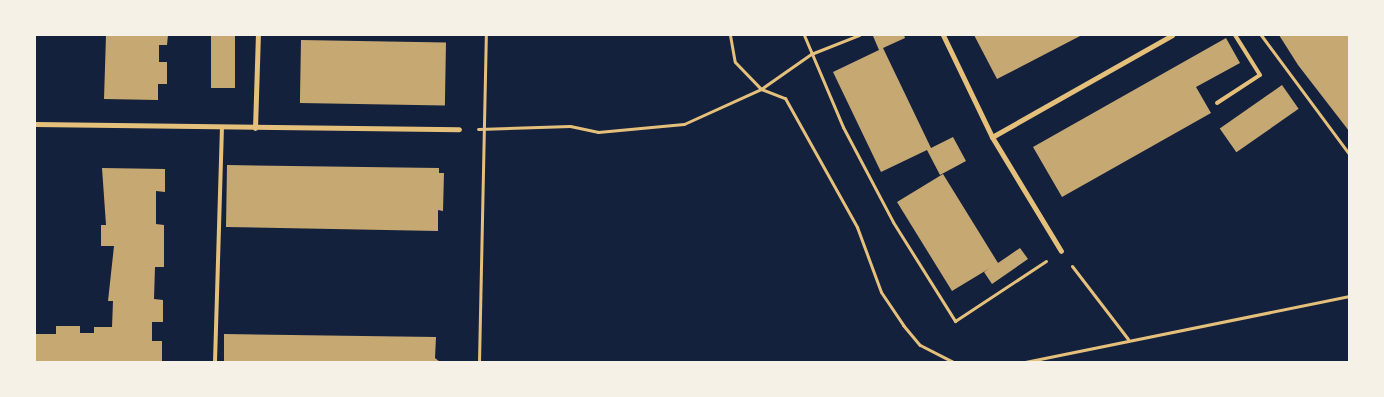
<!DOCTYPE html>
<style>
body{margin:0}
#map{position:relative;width:1384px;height:397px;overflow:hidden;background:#14213d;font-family:"IBM Plex Sans",sans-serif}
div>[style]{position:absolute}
.building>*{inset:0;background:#c6a872;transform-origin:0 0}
.path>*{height:3px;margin:-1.5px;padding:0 1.5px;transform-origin:1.5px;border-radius:1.5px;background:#e5c07b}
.service>*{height:4px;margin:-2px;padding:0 2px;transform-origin:2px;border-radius:2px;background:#e5c07b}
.minor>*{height:5px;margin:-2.5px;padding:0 2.5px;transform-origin:2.5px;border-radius:2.5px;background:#e5c07b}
span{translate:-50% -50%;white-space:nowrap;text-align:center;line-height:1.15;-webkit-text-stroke:4.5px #f6f1e7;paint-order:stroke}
.frame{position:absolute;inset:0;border:36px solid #f6f1e7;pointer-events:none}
</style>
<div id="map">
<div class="building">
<i style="clip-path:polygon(106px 35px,168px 35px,167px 45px,159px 45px,159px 62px,167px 62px,167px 84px,158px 84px,158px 100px,104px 99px)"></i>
<i style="left:211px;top:35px;width:24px;height:53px"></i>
<i style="clip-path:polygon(904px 35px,905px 38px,883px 48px,931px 148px,953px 137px,966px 161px,940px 175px,927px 150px,881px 172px,833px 72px,879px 50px,873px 36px)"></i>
<i style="clip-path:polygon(974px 35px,1082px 35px,997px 79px)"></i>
<i style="clip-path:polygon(1279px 35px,1349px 35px,1349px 131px,1298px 65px)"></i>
<i style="clip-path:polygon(1226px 38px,1240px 63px,1196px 87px,1211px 113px,1062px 197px,1033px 147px)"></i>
<i style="left:301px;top:40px;width:145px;height:63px;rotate:1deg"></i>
<i style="left:1282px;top:85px;width:29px;height:76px;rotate:55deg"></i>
<i style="clip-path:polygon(227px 165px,439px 168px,439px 173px,444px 173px,443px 211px,438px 210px,438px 231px,226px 227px)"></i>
<i style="clip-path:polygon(102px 168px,165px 169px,165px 192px,156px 191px,156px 224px,164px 225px,164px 267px,155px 267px,154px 299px,163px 300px,163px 322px,152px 322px,152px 341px,162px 341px,162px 362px,35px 362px,35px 334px,56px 334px,56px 326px,80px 326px,80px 333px,94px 333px,94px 327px,112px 327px,113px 301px,108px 301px,114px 246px,101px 246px,101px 225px,106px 225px)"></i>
<i style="clip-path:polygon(943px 174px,998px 263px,1020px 248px,1028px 259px,992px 284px,984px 272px,990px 268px,952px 291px,897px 202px)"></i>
<i style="clip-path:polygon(224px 334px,436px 337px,435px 358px,440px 362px,224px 362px)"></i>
</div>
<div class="path">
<i style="left:730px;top:35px;width:27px;rotate:80deg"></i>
<i style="left:735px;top:62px;width:37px;rotate:46deg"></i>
<i style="left:761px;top:89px;width:26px;rotate:21deg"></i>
<i style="left:785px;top:98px;width:148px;rotate:60.8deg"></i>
<i style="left:857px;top:227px;width:69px;rotate:69.7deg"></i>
<i style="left:881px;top:292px;width:40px;rotate:56deg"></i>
<i style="left:903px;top:325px;width:26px;rotate:50deg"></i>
<i style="left:920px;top:345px;width:37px;rotate:27deg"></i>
<i style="left:804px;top:35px;width:100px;rotate:67deg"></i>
<i style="left:843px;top:127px;width:107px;rotate:62.2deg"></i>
<i style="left:893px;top:222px;width:117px;rotate:57.9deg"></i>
<i style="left:955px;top:321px;width:109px;rotate:-33.4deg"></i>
<i style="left:1261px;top:35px;width:148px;rotate:53.5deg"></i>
<i style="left:478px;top:129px;width:92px;rotate:-1.9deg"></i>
<i style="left:570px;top:126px;width:29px;rotate:12deg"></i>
<i style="left:598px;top:132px;width:86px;rotate:-5.3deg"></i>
<i style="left:684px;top:124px;width:85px;rotate:-24.4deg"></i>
<i style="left:761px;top:89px;width:61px;rotate:-35deg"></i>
<i style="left:811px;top:54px;width:52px;rotate:-21.6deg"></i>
<i style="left:1072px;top:266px;width:92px;rotate:52.5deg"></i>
<i style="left:479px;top:362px;width:327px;rotate:-88.8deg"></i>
<i style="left:1025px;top:362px;width:331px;rotate:-11.5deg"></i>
</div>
<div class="service">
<i style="left:1217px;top:103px;width:51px;rotate:-33.1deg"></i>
<i style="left:1260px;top:75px;width:47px;rotate:-122deg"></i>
<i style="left:215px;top:362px;width:234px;rotate:-88.3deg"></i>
</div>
<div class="minor">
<i style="left:943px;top:35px;width:113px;rotate:64.3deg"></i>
<i style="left:992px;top:137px;width:133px;rotate:58.8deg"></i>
<i style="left:35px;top:124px;width:424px;rotate:0.7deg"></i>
<i style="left:255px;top:128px;width:93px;rotate:-88.2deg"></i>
<i style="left:992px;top:137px;width:207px;rotate:-29.5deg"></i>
</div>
<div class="frame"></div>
</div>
